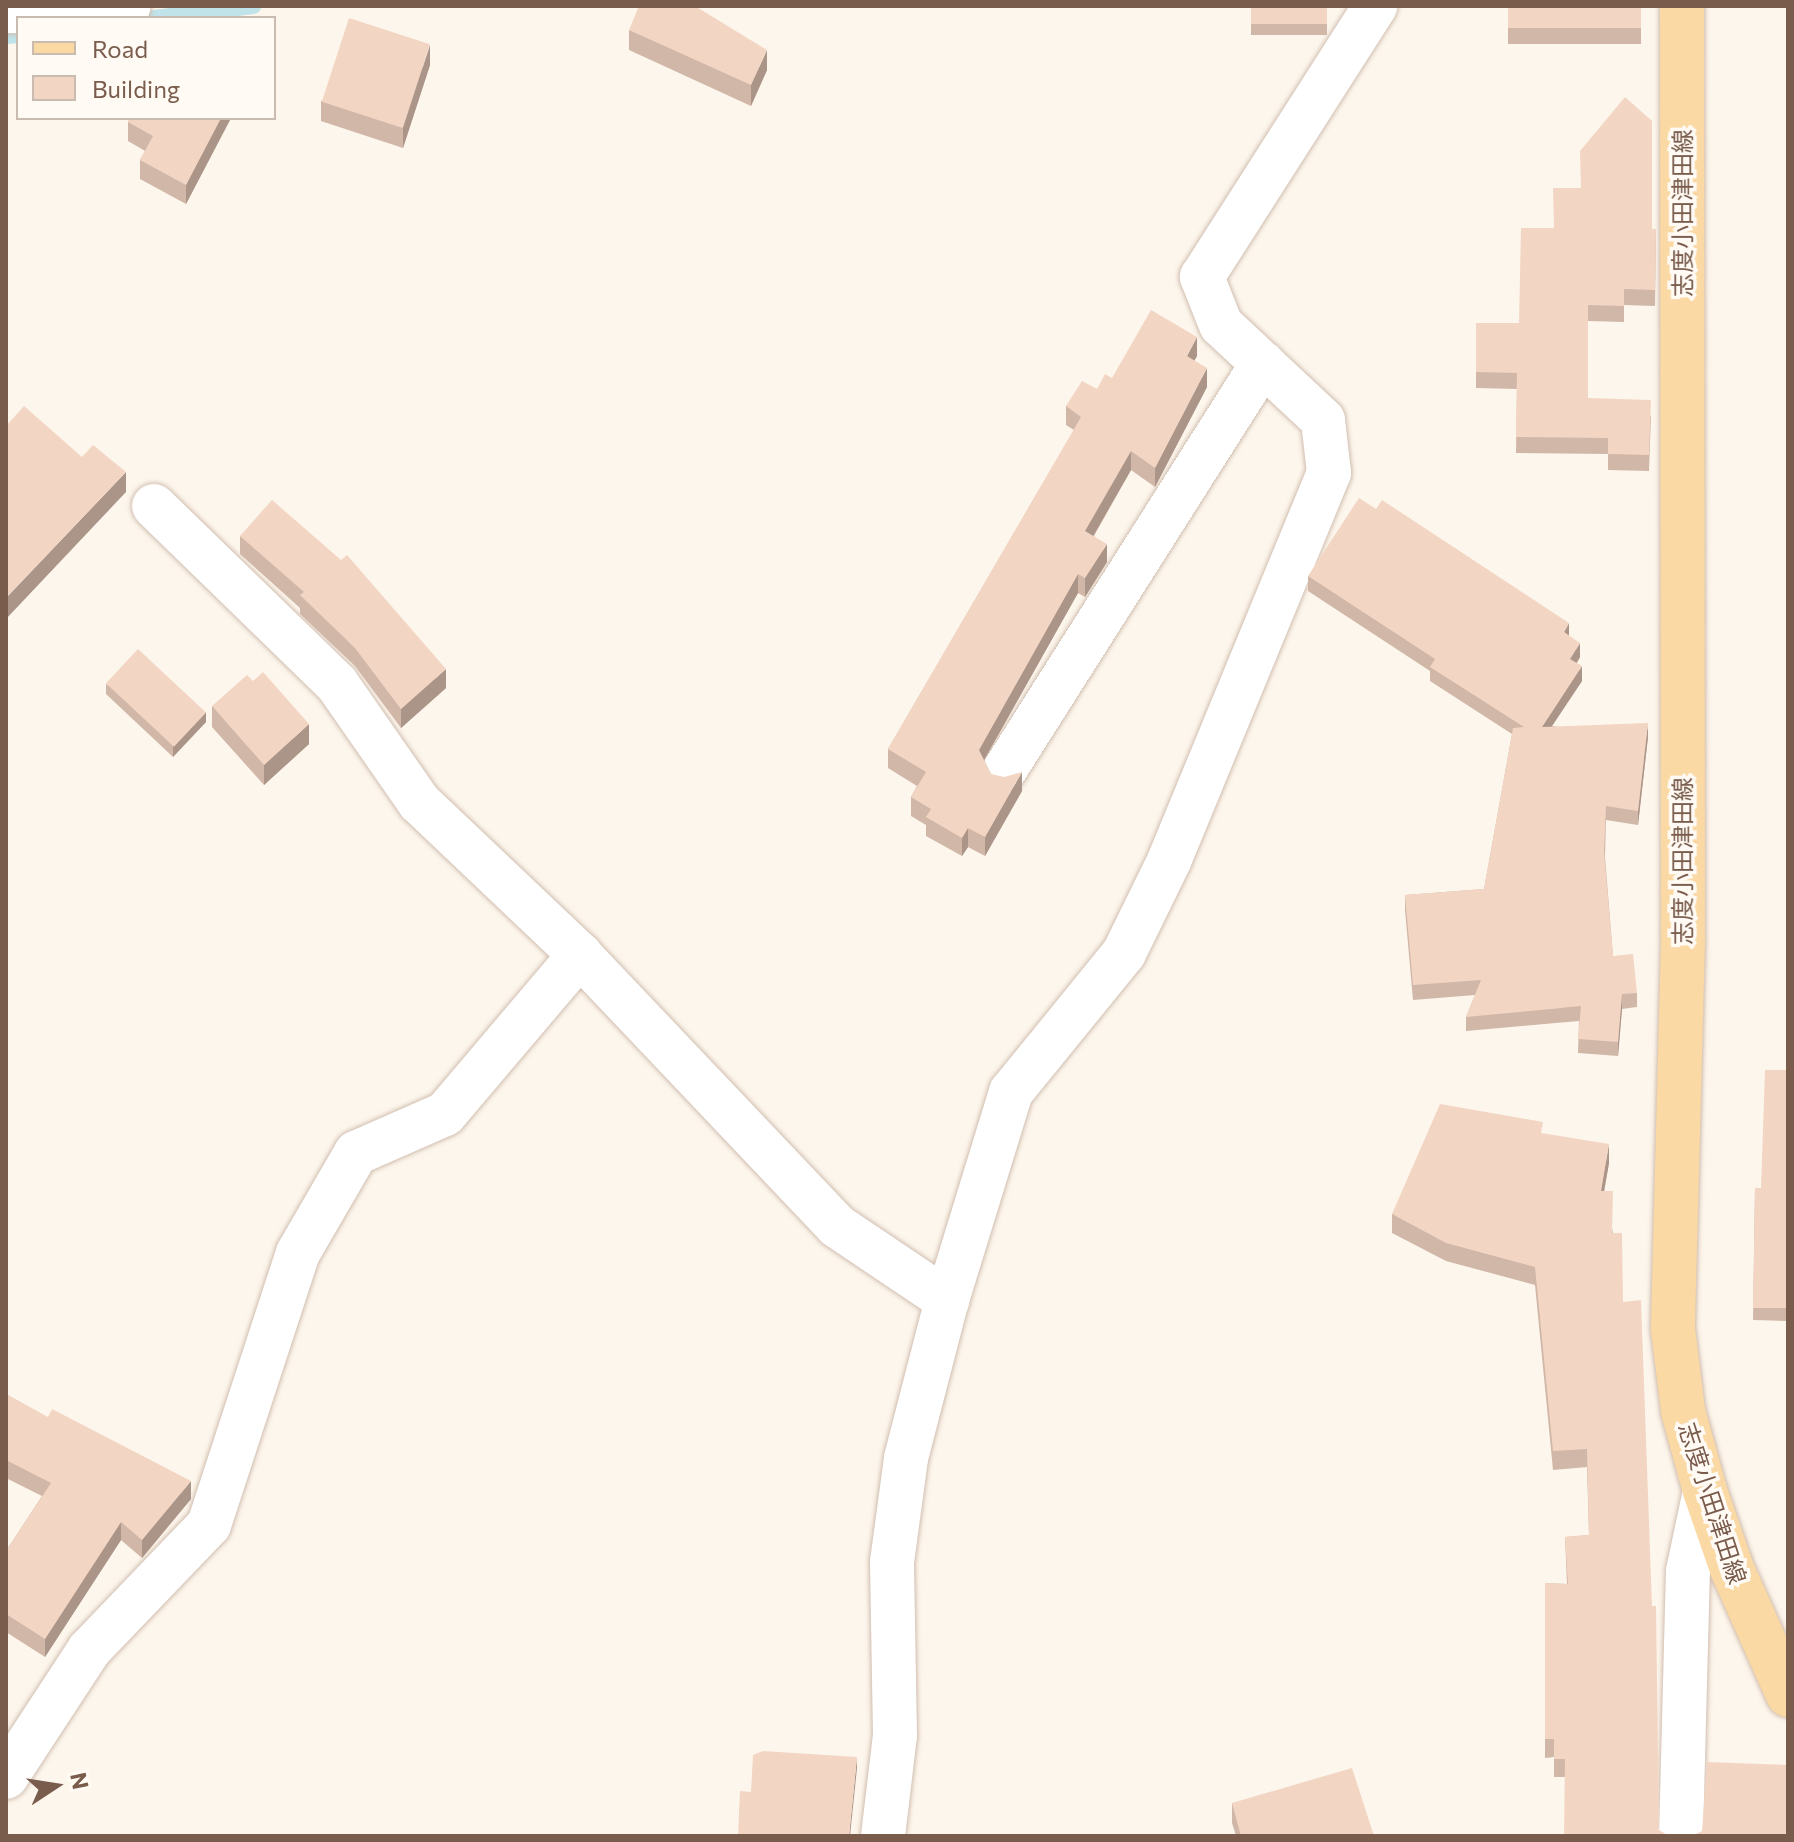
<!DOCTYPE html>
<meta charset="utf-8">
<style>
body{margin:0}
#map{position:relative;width:1794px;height:1842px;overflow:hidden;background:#fdf6ec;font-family:Commissioner,"Noto Sans JP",sans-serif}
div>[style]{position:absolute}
.stream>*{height:16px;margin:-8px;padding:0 8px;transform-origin:8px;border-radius:8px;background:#bfe3e8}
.roads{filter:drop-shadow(0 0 2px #d1beb0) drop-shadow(0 0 2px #d1beb0)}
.minor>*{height:44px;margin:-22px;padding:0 22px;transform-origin:22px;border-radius:22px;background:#fff}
.major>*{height:44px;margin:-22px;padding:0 22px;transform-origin:22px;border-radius:22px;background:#fbd9a5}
.wall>*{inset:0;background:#d1b7a8;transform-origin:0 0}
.shaded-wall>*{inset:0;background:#aa9588}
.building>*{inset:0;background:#f3d5c3;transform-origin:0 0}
span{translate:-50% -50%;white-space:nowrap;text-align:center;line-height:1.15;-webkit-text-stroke:7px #fffaf3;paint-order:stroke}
.street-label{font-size:24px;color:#7a5c4d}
.frame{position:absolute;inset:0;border:8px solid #7a5c4d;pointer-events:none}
.legend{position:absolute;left:16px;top:16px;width:260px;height:104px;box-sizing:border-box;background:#fffaf3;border:2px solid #cabbb1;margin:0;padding:10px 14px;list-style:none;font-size:24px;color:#7a5c4d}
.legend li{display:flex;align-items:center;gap:16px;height:40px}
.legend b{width:40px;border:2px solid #cabbb1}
.north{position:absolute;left:16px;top:1746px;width:80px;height:80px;-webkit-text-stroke:6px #fffaf3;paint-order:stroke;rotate:78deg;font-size:22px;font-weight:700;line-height:32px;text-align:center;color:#7a5c4d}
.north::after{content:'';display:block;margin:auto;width:28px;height:36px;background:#7a5c4d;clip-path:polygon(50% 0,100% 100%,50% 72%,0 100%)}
</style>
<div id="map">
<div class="stream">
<i style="left:154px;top:18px;width:100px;rotate:-6.9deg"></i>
<i style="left:6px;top:36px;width:12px;rotate:-5deg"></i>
</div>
<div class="roads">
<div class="minor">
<i style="left:6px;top:11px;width:87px;rotate:0.7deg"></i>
<i style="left:93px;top:12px;width:36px;rotate:-9deg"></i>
<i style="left:154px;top:506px;width:255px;rotate:44.2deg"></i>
<i style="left:337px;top:684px;width:144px;rotate:55.2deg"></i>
<i style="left:419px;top:802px;width:222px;rotate:43.5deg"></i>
<i style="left:580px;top:955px;width:373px;rotate:46.5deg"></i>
<i style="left:837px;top:1226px;width:133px;rotate:33.9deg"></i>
<i style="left:1004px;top:771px;width:483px;rotate:-57.6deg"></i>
<i style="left:6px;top:1777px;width:152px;rotate:-56.8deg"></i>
<i style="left:89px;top:1650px;width:173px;rotate:-46.2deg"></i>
<i style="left:209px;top:1525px;width:286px;rotate:-71.9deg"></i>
<i style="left:298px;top:1253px;width:116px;rotate:-59.9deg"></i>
<i style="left:356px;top:1153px;width:97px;rotate:-23.7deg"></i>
<i style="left:445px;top:1114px;width:209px;rotate:-49.7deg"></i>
<i style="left:883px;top:1836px;width:101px;rotate:-83.2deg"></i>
<i style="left:895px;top:1736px;width:174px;rotate:-91deg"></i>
<i style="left:892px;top:1562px;width:105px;rotate:-82.3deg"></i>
<i style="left:906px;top:1458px;width:163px;rotate:-75.5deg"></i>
<i style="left:947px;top:1300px;width:218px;rotate:-72.9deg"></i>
<i style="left:1011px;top:1092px;width:179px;rotate:-50.9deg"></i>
<i style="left:1124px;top:953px;width:102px;rotate:-63.9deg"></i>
<i style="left:1169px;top:861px;width:420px;rotate:-67.6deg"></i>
<i style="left:1329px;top:473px;width:53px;rotate:-96.5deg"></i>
<i style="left:1323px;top:420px;width:139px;rotate:-137deg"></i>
<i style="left:1221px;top:325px;width:52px;rotate:-111.6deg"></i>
<i style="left:1202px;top:277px;width:322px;rotate:-57.4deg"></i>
<i style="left:1681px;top:1836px;width:265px;rotate:-88.5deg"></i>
<i style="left:1688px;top:1571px;width:82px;rotate:-78deg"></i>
</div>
<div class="major">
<i style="left:1682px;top:6px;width:935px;rotate:89.94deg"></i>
<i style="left:1683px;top:941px;width:388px;rotate:91.5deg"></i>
<i style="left:1673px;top:1329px;width:83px;rotate:83deg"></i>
<i style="left:1683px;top:1411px;width:83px;rotate:74.6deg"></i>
<i style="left:1705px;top:1491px;width:83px;rotate:70.9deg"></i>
<i style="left:1732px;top:1569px;width:138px;rotate:66deg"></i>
</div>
</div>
<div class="wall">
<i style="left:1251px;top:6px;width:76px;height:29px"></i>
<i style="left:1508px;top:6px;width:133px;height:38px"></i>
<i style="clip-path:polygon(629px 30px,767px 70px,751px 106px,629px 50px)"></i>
<i style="clip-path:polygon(430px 65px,403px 148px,321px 121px,321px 101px)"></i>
<i style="clip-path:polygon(130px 118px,231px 118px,186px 204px,140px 179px,140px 160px,145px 151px,128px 141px,128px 122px)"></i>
<i style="clip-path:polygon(1652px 229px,1656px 229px,1655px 306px,1624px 305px,1624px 322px,1588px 321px,1588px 398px,1651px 416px,1649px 471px,1608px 470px,1608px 454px,1516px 453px,1517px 389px,1476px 388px,1476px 323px,1519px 323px)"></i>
<i style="clip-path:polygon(1197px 356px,1194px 360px,1207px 387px,1155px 487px,1131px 470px,1094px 536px,1107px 562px,1085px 597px,1078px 593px,984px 760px,991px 774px,1022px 791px,985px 856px,968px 847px,962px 856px,926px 836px,926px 825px,911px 816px,911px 797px,917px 786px,888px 768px,888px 749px,1074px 430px,1066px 425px,1066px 406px,1097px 389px,1112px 378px)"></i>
<i style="clip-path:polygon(240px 536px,446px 688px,401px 728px,355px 666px,300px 614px,300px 608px,240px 554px)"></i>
<i style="clip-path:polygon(1308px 576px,1569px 636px,1580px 657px,1577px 663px,1582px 681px,1552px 726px,1648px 737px,1638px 825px,1606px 820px,1605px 857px,1613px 956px,1637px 993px,1637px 1007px,1622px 1009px,1618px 1056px,1578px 1053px,1579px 1021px,1466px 1031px,1466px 1017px,1475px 995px,1413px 1000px,1405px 910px,1405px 895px,1484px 889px,1512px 734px,1430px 681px,1430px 671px,1308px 591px)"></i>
<i style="clip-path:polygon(106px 684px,206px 722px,173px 757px,106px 694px)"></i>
<i style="clip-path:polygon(212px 706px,309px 744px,264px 785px,212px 727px)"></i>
<i style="clip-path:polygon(1788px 1070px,1788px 1321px,1753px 1320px,1755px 1188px,1761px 1188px)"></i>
<i style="clip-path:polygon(1543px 1134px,1609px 1163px,1604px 1191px,1613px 1233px,1622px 1233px,1565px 1777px,1554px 1777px,1554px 1757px,1545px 1758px,1545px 1583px,1567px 1584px,1565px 1537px,1589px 1535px,1587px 1467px,1553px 1470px,1535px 1285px,1446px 1261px,1392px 1233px,1392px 1214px)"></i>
<i style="clip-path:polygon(6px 1394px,191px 1499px,142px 1558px,121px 1540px,45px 1657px,6px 1632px,6px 1551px,42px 1496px,6px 1478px)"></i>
<i style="clip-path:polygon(1232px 1803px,1374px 1836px,1236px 1836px,1232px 1823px)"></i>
</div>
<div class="shaded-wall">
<i style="clip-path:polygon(430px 45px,430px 65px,403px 148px,403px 128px)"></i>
<i style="clip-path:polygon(767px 50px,767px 70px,751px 106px,751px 85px)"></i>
<i style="clip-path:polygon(221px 118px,231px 118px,186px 204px,186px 185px)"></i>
<i style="clip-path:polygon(1197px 337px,1197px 356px,1187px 374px,1187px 356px)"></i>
<i style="clip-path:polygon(1207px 368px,1207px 387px,1155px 487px,1155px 468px)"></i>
<i style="clip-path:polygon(1131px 451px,1131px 470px,1085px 550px,1085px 531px)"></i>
<i style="clip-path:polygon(126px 472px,126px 492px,6px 619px,6px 598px)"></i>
<i style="clip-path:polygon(1107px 544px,1107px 562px,1085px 597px,1085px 578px)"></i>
<i style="clip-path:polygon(1078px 574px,1078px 593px,979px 769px,979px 750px)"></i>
<i style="clip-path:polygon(1569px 623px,1569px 637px,1564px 632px)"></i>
<i style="clip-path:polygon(1580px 643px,1580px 657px,1570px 673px,1570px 659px)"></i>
<i style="clip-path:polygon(1582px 666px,1582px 681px,1542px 741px,1542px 727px)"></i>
<i style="clip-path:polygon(446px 669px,446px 688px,401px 728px,401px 709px)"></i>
<i style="clip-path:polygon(206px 712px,206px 722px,173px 757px,173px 747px)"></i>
<i style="clip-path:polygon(1648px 723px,1648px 737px,1638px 825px,1638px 811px)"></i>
<i style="clip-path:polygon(309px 724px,309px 744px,264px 785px,264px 765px)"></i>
<i style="clip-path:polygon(1022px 772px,1022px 791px,985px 856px,985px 837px)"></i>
<i style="clip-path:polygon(968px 828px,968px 847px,962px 856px,962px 838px)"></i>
<i style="clip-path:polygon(1622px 994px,1622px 1009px,1618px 1056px,1618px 1042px)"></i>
<i style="clip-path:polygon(1609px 1144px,1609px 1163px,1601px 1209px,1601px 1191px)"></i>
<i style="clip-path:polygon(191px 1481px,191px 1499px,142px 1558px,142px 1540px)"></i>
<i style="clip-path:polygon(121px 1522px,121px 1540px,45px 1657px,45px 1639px)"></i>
<i style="clip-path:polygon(857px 1757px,857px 1768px,850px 1836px,849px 1836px)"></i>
</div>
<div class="building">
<i style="clip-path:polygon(639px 6px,695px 6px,767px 50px,751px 85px,629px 30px)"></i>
<i style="left:1251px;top:6px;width:76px;height:18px"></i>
<i style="left:1508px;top:6px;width:133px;height:22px"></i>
<i style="left:349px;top:18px;width:85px;height:88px;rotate:18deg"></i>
<i style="clip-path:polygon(1625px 97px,1652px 121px,1652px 229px,1656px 229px,1655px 290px,1624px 289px,1624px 306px,1588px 305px,1588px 398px,1651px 400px,1649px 455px,1608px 454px,1608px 438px,1516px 437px,1517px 373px,1476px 372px,1476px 323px,1519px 323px,1521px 228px,1554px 228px,1553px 188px,1581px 188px,1580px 151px)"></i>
<i style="clip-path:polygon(130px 118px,221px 118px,186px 185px,140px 160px,153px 136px,128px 122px)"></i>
<i style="clip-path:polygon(1151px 310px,1197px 337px,1187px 356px,1207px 368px,1155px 468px,1131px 451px,1085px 531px,1107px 544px,1085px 578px,1078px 574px,979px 750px,991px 774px,1004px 777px,1022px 772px,985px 837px,968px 828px,962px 838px,926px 817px,931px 809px,911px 797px,926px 772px,888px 749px,1081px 417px,1066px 406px,1082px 381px,1097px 389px,1105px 374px,1112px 378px)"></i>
<i style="clip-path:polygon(24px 406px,82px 457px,93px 445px,126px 472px,6px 598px,6px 426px)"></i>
<i style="clip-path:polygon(1359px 498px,1376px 509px,1382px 500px,1569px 623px,1564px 632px,1580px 643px,1570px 659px,1582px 666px,1542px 727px,1648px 723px,1638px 811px,1606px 806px,1604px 852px,1613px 956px,1633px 954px,1637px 993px,1622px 994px,1618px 1042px,1578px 1039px,1581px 1006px,1466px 1017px,1481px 980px,1413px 985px,1405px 895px,1484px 889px,1513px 728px,1524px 727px,1430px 667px,1435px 659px,1308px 576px)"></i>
<i style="clip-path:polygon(272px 500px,341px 560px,347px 555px,446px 669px,401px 709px,355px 648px,300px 595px,304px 592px,240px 536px)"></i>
<i style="left:138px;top:649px;width:93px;height:47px;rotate:43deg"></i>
<i style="clip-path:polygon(263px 672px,309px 724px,264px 765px,212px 706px,247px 675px,253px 681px)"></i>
<i style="clip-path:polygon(1765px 1070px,1788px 1070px,1788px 1308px,1753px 1308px,1755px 1188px,1761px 1188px)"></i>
<i style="clip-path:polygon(1440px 1104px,1543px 1122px,1541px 1133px,1609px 1144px,1601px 1191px,1613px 1191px,1612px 1233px,1622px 1233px,1623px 1302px,1641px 1300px,1652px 1606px,1656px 1606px,1659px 1830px,1669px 1836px,1564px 1836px,1565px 1759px,1554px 1759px,1554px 1739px,1545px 1739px,1545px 1583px,1568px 1584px,1565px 1537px,1589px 1535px,1587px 1449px,1553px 1451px,1535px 1267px,1446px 1243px,1392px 1214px)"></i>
<i style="clip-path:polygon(6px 1394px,48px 1417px,52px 1409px,191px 1481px,142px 1540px,121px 1522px,45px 1639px,6px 1614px,6px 1551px,51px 1483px,6px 1460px)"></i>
<i style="clip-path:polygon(763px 1751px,857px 1757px,849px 1836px,738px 1836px,740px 1791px,751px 1792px,753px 1755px)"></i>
<i style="clip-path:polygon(1707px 1762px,1788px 1765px,1788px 1836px,1692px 1836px,1702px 1831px)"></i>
<i style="clip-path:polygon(1352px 1768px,1374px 1836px,1241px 1836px,1232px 1803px)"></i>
</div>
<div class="street-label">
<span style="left:1682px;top:213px;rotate:-90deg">志度小田津田線</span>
<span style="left:1682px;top:861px;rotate:-90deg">志度小田津田線</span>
<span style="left:1713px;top:1503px;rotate:72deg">志度小田津田線</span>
</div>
<div class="frame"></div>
<ul class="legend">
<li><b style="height:10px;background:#fbd9a5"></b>Road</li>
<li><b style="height:22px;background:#f3d5c3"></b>Building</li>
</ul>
<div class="north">N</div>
</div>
